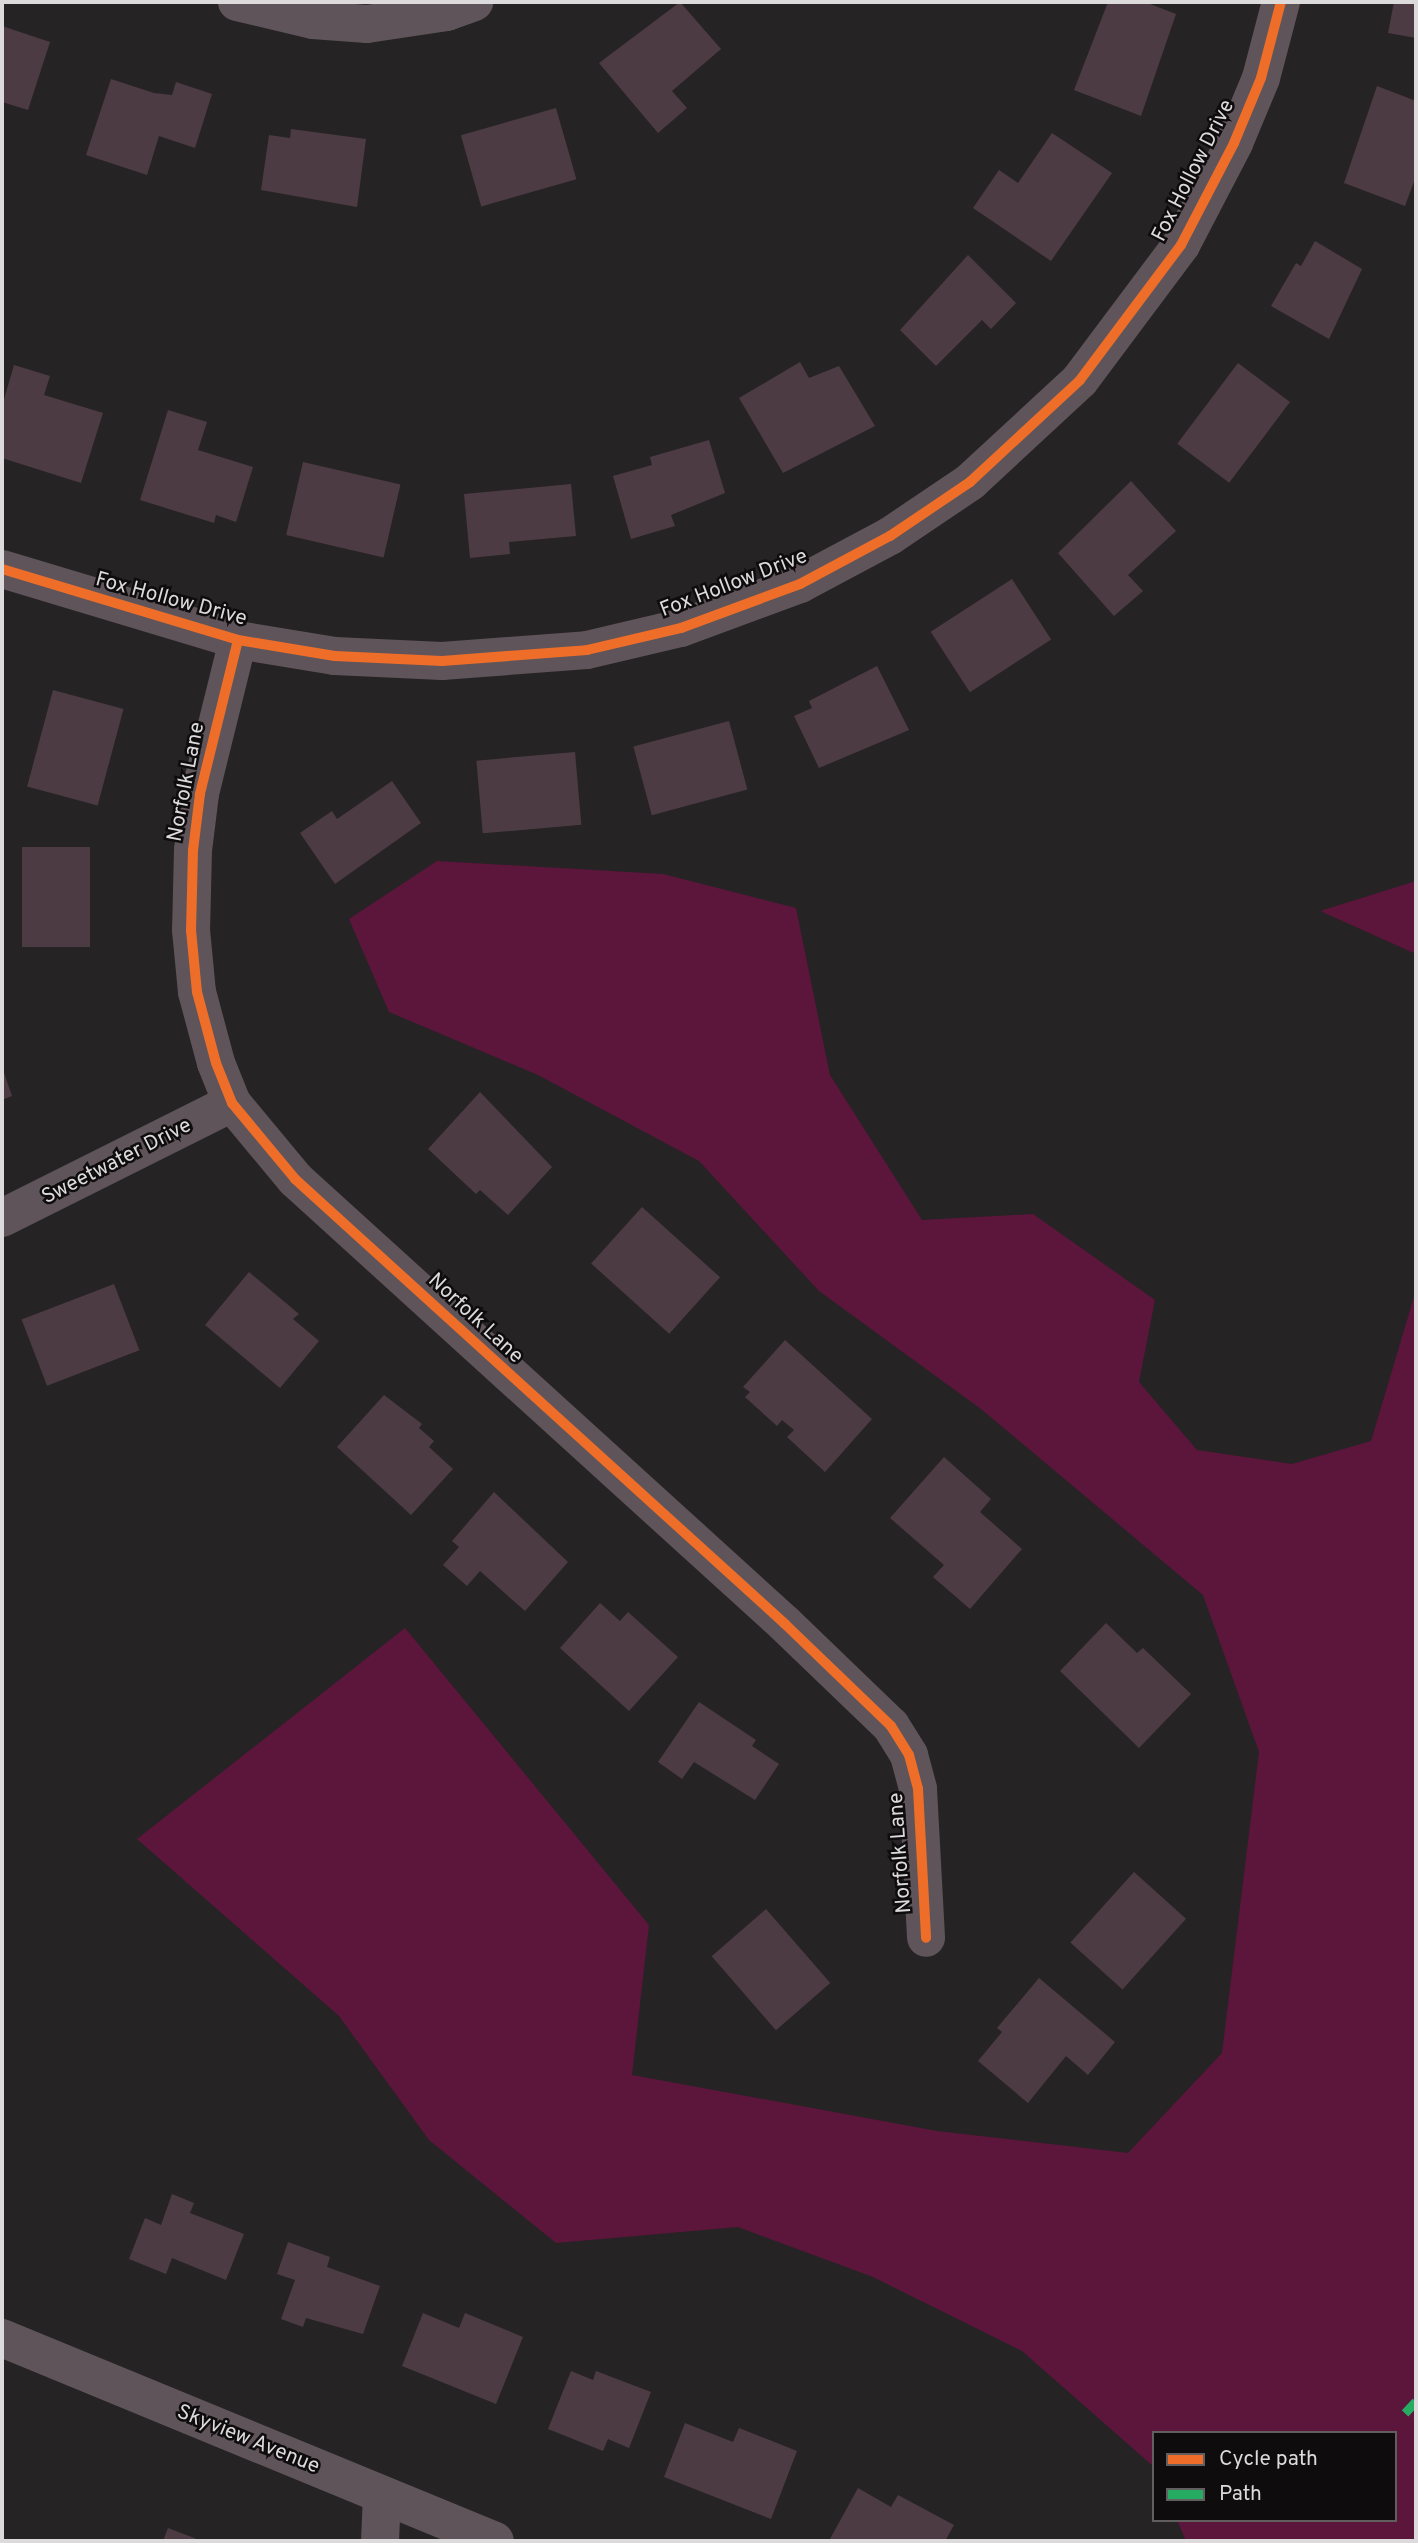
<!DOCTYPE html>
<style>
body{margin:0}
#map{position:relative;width:1418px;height:2543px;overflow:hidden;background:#262324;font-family:Overpass,sans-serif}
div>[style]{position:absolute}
.green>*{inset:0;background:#5c153b}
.building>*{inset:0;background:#4d3b44;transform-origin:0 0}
.minor>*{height:38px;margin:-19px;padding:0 19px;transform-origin:19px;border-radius:19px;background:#5f5459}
.quiet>*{height:9px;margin-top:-4.5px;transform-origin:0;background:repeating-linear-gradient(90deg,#26ab63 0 18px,transparent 0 27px)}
.cycleway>*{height:10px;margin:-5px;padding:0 5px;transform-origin:5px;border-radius:5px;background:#ee6e29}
span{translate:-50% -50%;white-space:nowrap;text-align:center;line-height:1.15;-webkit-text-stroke:5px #0e0c0d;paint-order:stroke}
.street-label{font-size:21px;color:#dddadb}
.frame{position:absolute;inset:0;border:4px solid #dddadb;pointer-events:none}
.legend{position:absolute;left:1152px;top:2431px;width:245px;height:91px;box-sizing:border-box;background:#0e0c0d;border:2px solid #615e5f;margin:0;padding:9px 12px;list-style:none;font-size:21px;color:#dddadb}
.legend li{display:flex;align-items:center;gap:14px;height:35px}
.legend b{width:35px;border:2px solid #615e5f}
</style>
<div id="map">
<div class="green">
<i style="clip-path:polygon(437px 861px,663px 874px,796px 908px,830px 1075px,922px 1220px,1033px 1214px,1155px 1300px,1139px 1382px,1197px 1450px,1292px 1464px,1371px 1441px,1416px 1290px,1416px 2541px,1186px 2541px,1177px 2520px,1395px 2520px,1395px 2433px,1154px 2433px,1154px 2467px,1022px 2351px,873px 2277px,738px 2227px,556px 2243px,429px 2140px,339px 2016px,137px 1839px,405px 1628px,649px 1925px,632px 2075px,937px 2131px,1128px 2153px,1222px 2053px,1259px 1752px,1203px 1595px,981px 1409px,819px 1291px,699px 1161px,538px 1075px,389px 1012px,349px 919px)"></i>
<i style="clip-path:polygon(1416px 881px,1416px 954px,1320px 911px)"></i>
</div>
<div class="building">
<i style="clip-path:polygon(680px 2px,721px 49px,672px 91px,687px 108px,658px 133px,599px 63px)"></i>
<i style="clip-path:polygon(1108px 2px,1145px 2px,1176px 14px,1141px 116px,1074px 90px)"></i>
<i style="clip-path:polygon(1394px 2px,1416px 2px,1416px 38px,1388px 33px)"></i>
<i style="clip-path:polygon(2px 26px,50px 42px,28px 110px,2px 102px)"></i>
<i style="clip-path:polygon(111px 79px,154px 93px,172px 95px,176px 82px,212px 94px,195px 148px,159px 136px,147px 175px,86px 155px)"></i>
<i style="clip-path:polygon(1377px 86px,1416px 101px,1416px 176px,1405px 206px,1344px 183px)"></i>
<i style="left:556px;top:108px;width:74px;height:99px;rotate:74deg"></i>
<i style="clip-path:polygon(291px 129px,366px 139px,357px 207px,261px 190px,269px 135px,290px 138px)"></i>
<i style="clip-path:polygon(1052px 133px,1112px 173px,1051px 261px,973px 208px,999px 170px,1018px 183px)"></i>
<i style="clip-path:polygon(1315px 241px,1362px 269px,1329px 339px,1271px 306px,1296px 263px,1301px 266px)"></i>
<i style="clip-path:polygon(968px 255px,1016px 303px,991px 329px,982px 320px,936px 366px,900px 330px)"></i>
<i style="clip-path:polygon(800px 362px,809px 378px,839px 366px,875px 426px,783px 473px,739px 398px)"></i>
<i style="left:1238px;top:363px;width:65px;height:101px;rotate:37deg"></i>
<i style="clip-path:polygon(14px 365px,50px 376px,44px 395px,103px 413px,81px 483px,2px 458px,2px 406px)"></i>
<i style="clip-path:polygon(168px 410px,207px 422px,198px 450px,253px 467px,236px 522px,216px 515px,214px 523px,140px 500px)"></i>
<i style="clip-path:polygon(709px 440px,725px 493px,671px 515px,675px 526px,631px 539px,613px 476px,652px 465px,650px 457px)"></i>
<i style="left:303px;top:462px;width:100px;height:75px;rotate:13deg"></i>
<i style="clip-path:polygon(1131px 481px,1176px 531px,1128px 575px,1143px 591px,1114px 616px,1058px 553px)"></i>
<i style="clip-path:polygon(571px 484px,576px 536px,509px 542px,510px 554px,470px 558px,464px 494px)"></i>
<i style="left:1012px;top:579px;width:72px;height:97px;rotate:57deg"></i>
<i style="clip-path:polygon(877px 666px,909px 730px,819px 768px,794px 716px,812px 708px,809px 701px)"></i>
<i style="left:53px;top:690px;width:73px;height:100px;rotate:15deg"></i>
<i style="left:729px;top:721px;width:71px;height:99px;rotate:75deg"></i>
<i style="left:575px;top:752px;width:73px;height:99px;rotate:85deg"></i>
<i style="clip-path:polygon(392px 781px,421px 823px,335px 884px,300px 833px,332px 811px,337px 819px)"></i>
<i style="left:90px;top:847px;width:100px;height:68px;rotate:90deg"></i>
<i style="clip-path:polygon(2px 1067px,12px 1096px,2px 1100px)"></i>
<i style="clip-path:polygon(480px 1092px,552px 1167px,508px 1215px,480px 1190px,476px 1194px,428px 1149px)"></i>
<i style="left:642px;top:1207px;width:105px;height:76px;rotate:42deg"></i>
<i style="clip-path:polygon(249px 1272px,299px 1314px,293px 1319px,319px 1341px,280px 1388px,205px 1325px)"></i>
<i style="left:114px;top:1284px;width:71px;height:99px;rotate:69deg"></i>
<i style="clip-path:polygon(785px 1340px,872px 1419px,825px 1472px,787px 1437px,794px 1430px,782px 1420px,777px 1426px,745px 1397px,750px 1392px,743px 1387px)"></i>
<i style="clip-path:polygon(384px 1395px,422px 1424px,419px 1428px,434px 1441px,429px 1447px,453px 1469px,411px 1515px,337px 1447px)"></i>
<i style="clip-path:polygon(944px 1457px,991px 1499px,980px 1512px,1022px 1549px,970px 1609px,933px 1577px,944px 1565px,890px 1518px)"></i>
<i style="clip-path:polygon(494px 1492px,568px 1562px,525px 1611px,480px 1571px,467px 1586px,443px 1565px,459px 1547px,452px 1541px)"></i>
<i style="clip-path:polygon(600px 1603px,620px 1621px,628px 1612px,678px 1657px,629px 1711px,560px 1648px)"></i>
<i style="clip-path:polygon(1106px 1623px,1137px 1653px,1143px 1648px,1191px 1694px,1139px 1748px,1060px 1671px)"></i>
<i style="clip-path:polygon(699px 1702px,756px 1740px,752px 1746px,779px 1764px,755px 1800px,694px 1762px,682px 1779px,658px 1762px)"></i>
<i style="left:1134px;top:1872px;width:70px;height:95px;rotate:42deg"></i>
<i style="left:766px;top:1909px;width:98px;height:72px;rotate:49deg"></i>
<i style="clip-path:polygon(1039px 1978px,1115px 2042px,1088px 2075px,1066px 2056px,1028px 2103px,978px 2061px,1002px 2032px,997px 2028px)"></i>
<i style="clip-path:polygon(172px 2194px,194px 2203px,190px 2213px,244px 2234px,226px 2280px,172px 2258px,166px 2274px,129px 2259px,145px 2218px,161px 2225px)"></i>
<i style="clip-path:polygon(288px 2242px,330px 2257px,327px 2267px,380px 2286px,363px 2334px,306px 2318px,303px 2327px,281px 2319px,295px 2280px,277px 2274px)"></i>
<i style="clip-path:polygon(423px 2313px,459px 2328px,465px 2313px,523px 2337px,496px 2404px,402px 2366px)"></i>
<i style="clip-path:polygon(571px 2371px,593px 2380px,596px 2371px,651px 2392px,629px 2448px,608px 2439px,603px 2451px,548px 2429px)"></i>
<i style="clip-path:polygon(685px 2423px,733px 2442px,739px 2428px,797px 2451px,771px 2519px,664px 2477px)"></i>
<i style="clip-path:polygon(858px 2488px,891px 2507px,898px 2495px,954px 2525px,945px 2541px,834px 2541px,830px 2539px)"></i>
<i style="clip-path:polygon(168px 2528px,202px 2541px,163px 2541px)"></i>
</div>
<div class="minor">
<i style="left:237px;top:2px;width:78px;rotate:13.3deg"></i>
<i style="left:313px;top:20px;width:54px;rotate:4.2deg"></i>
<i style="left:367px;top:24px;width:81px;rotate:-8.5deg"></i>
<i style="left:447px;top:12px;width:29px;rotate:-20deg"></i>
<i style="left:2px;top:569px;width:246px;rotate:16.7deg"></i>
<i style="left:238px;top:640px;width:98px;rotate:9.4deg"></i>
<i style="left:335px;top:656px;width:107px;rotate:2.7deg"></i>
<i style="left:442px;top:661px;width:145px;rotate:-4.3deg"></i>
<i style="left:587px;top:650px;width:97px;rotate:-13.2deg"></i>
<i style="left:681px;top:628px;width:127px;rotate:-20.3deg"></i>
<i style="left:800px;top:584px;width:102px;rotate:-28.1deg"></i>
<i style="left:890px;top:536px;width:97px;rotate:-34deg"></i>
<i style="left:970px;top:482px;width:150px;rotate:-42.8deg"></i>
<i style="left:1080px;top:380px;width:169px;rotate:-53.2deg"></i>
<i style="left:1181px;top:245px;width:115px;rotate:-62.5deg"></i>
<i style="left:1234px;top:143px;width:70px;rotate:-67.4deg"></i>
<i style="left:1261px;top:78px;width:79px;rotate:-75.3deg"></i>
<i style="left:238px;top:640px;width:159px;rotate:103.9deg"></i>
<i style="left:200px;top:794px;width:56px;rotate:97.1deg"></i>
<i style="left:193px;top:850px;width:80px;rotate:91.4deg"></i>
<i style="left:191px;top:930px;width:62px;rotate:84.5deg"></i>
<i style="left:197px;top:992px;width:73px;rotate:75deg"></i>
<i style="left:216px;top:1063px;width:43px;rotate:68.2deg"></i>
<i style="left:232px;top:1103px;width:99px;rotate:50.3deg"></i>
<i style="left:295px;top:1179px;width:662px;rotate:42.24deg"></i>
<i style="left:785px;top:1624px;width:147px;rotate:43.9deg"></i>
<i style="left:891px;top:1726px;width:34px;rotate:58deg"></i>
<i style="left:909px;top:1755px;width:35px;rotate:75deg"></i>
<i style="left:918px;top:1789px;width:149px;rotate:86.9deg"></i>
<i style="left:2px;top:1218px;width:257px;rotate:-26.6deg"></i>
<i style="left:2px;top:2338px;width:533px;rotate:22.38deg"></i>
<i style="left:380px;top:2541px;width:46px;rotate:-87.5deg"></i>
</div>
<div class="quiet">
<i style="left:1405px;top:2413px;width:16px;rotate:-47deg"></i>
</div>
<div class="cycleway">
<i style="left:2px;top:569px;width:246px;rotate:16.7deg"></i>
<i style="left:238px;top:640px;width:98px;rotate:9.4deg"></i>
<i style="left:335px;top:656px;width:107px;rotate:2.7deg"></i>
<i style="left:442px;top:661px;width:145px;rotate:-4.3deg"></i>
<i style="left:587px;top:650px;width:97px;rotate:-13.2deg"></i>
<i style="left:681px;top:628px;width:127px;rotate:-20.3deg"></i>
<i style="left:800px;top:584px;width:102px;rotate:-28.1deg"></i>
<i style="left:890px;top:536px;width:97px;rotate:-34deg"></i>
<i style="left:970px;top:482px;width:150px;rotate:-42.8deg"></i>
<i style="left:1080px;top:380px;width:169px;rotate:-53.2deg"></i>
<i style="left:1181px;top:245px;width:115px;rotate:-62.5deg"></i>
<i style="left:1234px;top:143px;width:70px;rotate:-67.4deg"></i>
<i style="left:1261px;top:78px;width:79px;rotate:-75.3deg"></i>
<i style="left:238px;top:640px;width:159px;rotate:103.9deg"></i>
<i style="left:200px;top:794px;width:56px;rotate:97.1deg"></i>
<i style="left:193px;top:850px;width:80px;rotate:91.4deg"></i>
<i style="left:191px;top:930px;width:62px;rotate:84.5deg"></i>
<i style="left:197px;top:992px;width:73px;rotate:75deg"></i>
<i style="left:216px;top:1063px;width:43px;rotate:68.2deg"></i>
<i style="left:232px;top:1103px;width:99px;rotate:50.3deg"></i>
<i style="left:295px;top:1179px;width:662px;rotate:42.24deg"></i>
<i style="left:785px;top:1624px;width:147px;rotate:43.9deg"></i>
<i style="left:891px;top:1726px;width:34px;rotate:58deg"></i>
<i style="left:909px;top:1755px;width:35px;rotate:75deg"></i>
<i style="left:918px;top:1789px;width:149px;rotate:86.9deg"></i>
</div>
<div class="street-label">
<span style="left:1194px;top:171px;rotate:-63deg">Fox Hollow Drive</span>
<span style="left:734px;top:584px;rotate:-21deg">Fox Hollow Drive</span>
<span style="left:171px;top:600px;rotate:15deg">Fox Hollow Drive</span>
<span style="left:187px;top:782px;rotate:-79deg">Norfolk Lane</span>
<span style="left:117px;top:1162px;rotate:-27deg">Sweetwater Drive</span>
<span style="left:475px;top:1319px;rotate:43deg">Norfolk Lane</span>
<span style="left:901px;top:1853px;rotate:-94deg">Norfolk Lane</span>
<span style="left:248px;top:2440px;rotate:22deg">Skyview Avenue</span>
</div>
<div class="frame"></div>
<ul class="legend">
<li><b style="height:9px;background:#ee6e29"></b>Cycle path</li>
<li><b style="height:9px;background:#26ab63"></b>Path</li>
</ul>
</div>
